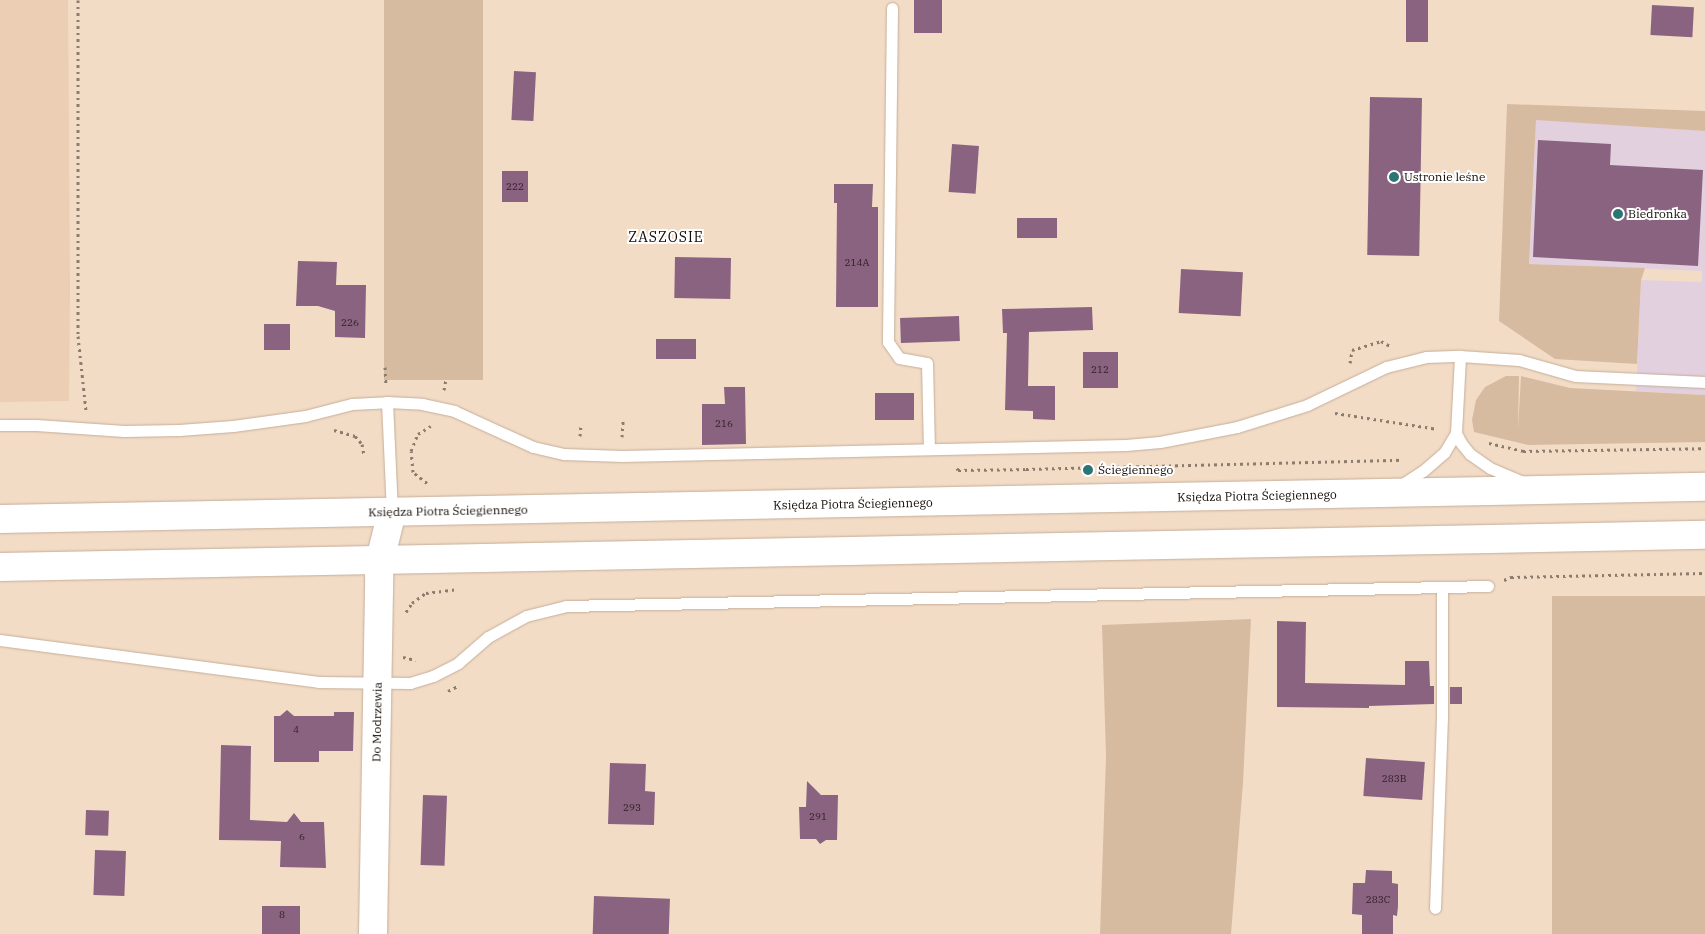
<!DOCTYPE html>
<meta charset="utf-8">
<style>
body{margin:0}
#map{position:relative;width:1705px;height:934px;overflow:hidden;background:#f3dcc6;font-family:"IBM Plex Serif",serif}
div>[style]{position:absolute}
.commercial>*{inset:0;background:#e3d0df}
.built>*{inset:0;background:#ebceb3}
.green>*{inset:0;background:#d7bba1;transform-origin:0 0}
.building>*{inset:0;background:#8a6381;transform-origin:0 0}
.path>*{height:3px;margin-top:-1.5px;transform-origin:0;background:repeating-linear-gradient(90deg,#8c7c6e 0 2.5px,transparent 0 6.5px)}
.roads{filter:drop-shadow(0 0 1px #c5ae9a) drop-shadow(0 0 1px #c5ae9a)}
.lane>*{height:11px;margin:-5.5px;padding:0 5.5px;transform-origin:5.5px;border-radius:5.5px;background:#fff}
.secondary>*{height:28px;margin:-14px;padding:0 14px;transform-origin:14px;border-radius:14px;background:#fff}
.primary>*{height:28px;margin:-14px;padding:0 14px;transform-origin:14px;border-radius:14px;background:#fff}
.dots>*{width:14px;height:14px;translate:-50% -50%;box-sizing:border-box;border:2px solid #fff;border-radius:50%}
span{translate:-50% -50%;white-space:nowrap;text-align:center;line-height:1.15;-webkit-text-stroke:4px #fff;paint-order:stroke}
.number-label{font-size:10px;color:#312124}
.number-label span{-webkit-text-stroke-width:0}
.poi-label{font-size:12px;color:#130b05}
.left{translate:0 -50%;text-align:left}
.street-label{font-size:12px;color:#130b05}
.neighbourhood-label{font-size:14px;color:#130b05;letter-spacing:1px}
</style>
<div id="map">
<div class="commercial">
<i style="clip-path:polygon(1536px 119px,1705px 131px,1705px 395px,1636px 391px,1641px 280px,1702px 282px,1702px 271px,1529px 264px)"></i>
</div>
<div class="built">
<i style="clip-path:polygon(0 0,68px 0,70px 289px,69px 401px,0 402px)"></i>
</div>
<div class="green">
<i style="left:384px;top:0;width:99px;height:380px"></i>
<i style="clip-path:polygon(1507px 104px,1705px 111px,1705px 131px,1536px 120px,1529px 264px,1645px 268px,1641px 280px,1637px 364px,1555px 359px,1499px 321px)"></i>
<i style="clip-path:polygon(1506px 376px,1519px 376px,1518px 430px,1521px 376px,1570px 388px,1705px 395px,1705px 442px,1528px 445px,1474px 432px,1472px 420px,1476px 400px,1485px 387px)"></i>
<i style="left:1705px;top:596px;width:338px;height:153px;rotate:90deg"></i>
<i style="clip-path:polygon(1251px 619px,1243px 783px,1231px 934px,1100px 934px,1106px 756px,1102px 625px)"></i>
</div>
<div class="building">
<i style="left:914px;top:0;width:28px;height:33px"></i>
<i style="left:1406px;top:0;width:22px;height:42px"></i>
<i style="left:1652px;top:5px;width:42px;height:30px;rotate:3deg"></i>
<i style="left:514px;top:71px;width:22px;height:49px;rotate:3deg"></i>
<i style="left:1370px;top:97px;width:52px;height:158px;rotate:1deg"></i>
<i style="clip-path:polygon(1538px 140px,1611px 144px,1610px 165px,1703px 170px,1698px 266px,1533px 257px)"></i>
<i style="left:952px;top:144px;width:27px;height:48px;rotate:4deg"></i>
<i style="left:502px;top:171px;width:26px;height:31px"></i>
<i style="clip-path:polygon(834px 184px,873px 184px,872px 207px,878px 207px,878px 307px,836px 307px,837px 203px,834px 203px)"></i>
<i style="left:1017px;top:218px;width:40px;height:20px"></i>
<i style="left:675px;top:257px;width:56px;height:41px;rotate:1deg"></i>
<i style="clip-path:polygon(298px 261px,337px 262px,336px 285px,366px 285px,365px 338px,335px 337px,335px 311px,318px 306px,296px 306px)"></i>
<i style="left:1181px;top:269px;width:62px;height:44px;rotate:3deg"></i>
<i style="clip-path:polygon(1092px 307px,1093px 330px,1029px 332px,1028px 386px,1055px 386px,1055px 420px,1033px 419px,1033px 411px,1005px 410px,1007px 333px,1003px 333px,1002px 309px)"></i>
<i style="left:959px;top:316px;width:25px;height:59px;rotate:88deg"></i>
<i style="left:264px;top:324px;width:26px;height:26px"></i>
<i style="left:656px;top:339px;width:40px;height:20px"></i>
<i style="left:1083px;top:352px;width:35px;height:36px"></i>
<i style="clip-path:polygon(724px 387px,745px 387px,746px 444px,702px 445px,702px 404px,725px 404px)"></i>
<i style="left:875px;top:393px;width:39px;height:27px"></i>
<i style="clip-path:polygon(1277px 621px,1306px 622px,1305px 683px,1405px 685px,1405px 661px,1429px 661px,1430px 686px,1434px 686px,1434px 704px,1369px 706px,1369px 708px,1277px 707px)"></i>
<i style="left:1450px;top:687px;width:12px;height:17px"></i>
<i style="clip-path:polygon(287px 710px,294px 716px,334px 716px,334px 712px,354px 712px,353px 751px,319px 751px,319px 762px,274px 762px,274px 716px,280px 716px)"></i>
<i style="clip-path:polygon(221px 745px,251px 746px,250px 820px,287px 822px,294px 813px,301px 822px,324px 822px,326px 868px,280px 867px,281px 841px,219px 840px)"></i>
<i style="left:1366px;top:758px;width:59px;height:38px;rotate:4deg"></i>
<i style="clip-path:polygon(610px 763px,646px 764px,645px 791px,655px 792px,654px 825px,608px 824px)"></i>
<i style="clip-path:polygon(807px 781px,821px 795px,838px 795px,837px 840px,826px 840px,820px 844px,816px 839px,800px 839px,799px 807px,806px 807px)"></i>
<i style="left:423px;top:795px;width:24px;height:70px;rotate:2deg"></i>
<i style="left:86px;top:810px;width:23px;height:25px;rotate:2deg"></i>
<i style="left:95px;top:850px;width:31px;height:45px;rotate:2deg"></i>
<i style="clip-path:polygon(1366px 870px,1392px 871px,1392px 883px,1398px 884px,1398px 906px,1397px 916px,1393px 915px,1393px 934px,1362px 934px,1362px 915px,1352px 914px,1353px 883px,1365px 883px)"></i>
<i style="left:594px;top:896px;width:76px;height:38px;rotate:2deg"></i>
<i style="left:262px;top:906px;width:38px;height:28px"></i>
</div>
<div class="path">
<i style="left:78px;top:0;width:336px;rotate:90deg"></i>
<i style="left:78px;top:336px;width:75px;rotate:83.9deg"></i>
<i style="left:1350px;top:363px;width:13px;rotate:-81deg"></i>
<i style="left:1352px;top:350px;width:30px;rotate:-17deg"></i>
<i style="left:1381px;top:341px;width:10px;rotate:29deg"></i>
<i style="left:385px;top:367px;width:17px;rotate:87deg"></i>
<i style="left:444px;top:390px;width:11px;rotate:-80deg"></i>
<i style="left:1335px;top:413px;width:104px;rotate:8.8deg"></i>
<i style="left:334px;top:430px;width:22px;rotate:16deg"></i>
<i style="left:355px;top:436px;width:11px;rotate:49deg"></i>
<i style="left:362px;top:444px;width:11px;rotate:80deg"></i>
<i style="left:580px;top:436px;width:11px;rotate:-85deg"></i>
<i style="left:622px;top:437px;width:16px;rotate:-86deg"></i>
<i style="left:1489px;top:443px;width:35px;rotate:13deg"></i>
<i style="left:1523px;top:451px;width:182px;rotate:-0.9deg"></i>
<i style="left:957px;top:468px;width:2px;rotate:63deg"></i>
<i style="left:958px;top:470px;width:68px;rotate:-0.8deg"></i>
<i style="left:1026px;top:469px;width:377px;rotate:-1.4deg"></i>
<i style="left:427px;top:483px;width:18px;rotate:-142deg"></i>
<i style="left:413px;top:472px;width:21px;rotate:-95deg"></i>
<i style="left:411px;top:451px;width:18px;rotate:-68deg"></i>
<i style="left:418px;top:434px;width:15px;rotate:-32deg"></i>
<i style="left:1504px;top:580px;width:8px;rotate:-23deg"></i>
<i style="left:1511px;top:577px;width:194px;rotate:-1.2deg"></i>
<i style="left:406px;top:612px;width:11px;rotate:-56deg"></i>
<i style="left:412px;top:603px;width:17px;rotate:-36deg"></i>
<i style="left:426px;top:593px;width:31px;rotate:-7deg"></i>
<i style="left:403px;top:657px;width:13px;rotate:13deg"></i>
<i style="left:448px;top:691px;width:13px;rotate:-27deg"></i>
</div>
<div class="roads">
<div class="lane">
<i style="left:892px;top:8px;width:334px;rotate:90.7deg"></i>
<i style="left:888px;top:342px;width:19px;rotate:55deg"></i>
<i style="left:899px;top:358px;width:28px;rotate:10deg"></i>
<i style="left:927px;top:363px;width:86px;rotate:88.7deg"></i>
<i style="left:387px;top:402px;width:110px;rotate:87.4deg"></i>
<i style="left:0;top:425px;width:36px"></i>
<i style="left:36px;top:425px;width:88px;rotate:3.9deg"></i>
<i style="left:124px;top:431px;width:55px;rotate:-1deg"></i>
<i style="left:179px;top:430px;width:54px;rotate:-4.2deg"></i>
<i style="left:233px;top:426px;width:73px;rotate:-7.9deg"></i>
<i style="left:305px;top:416px;width:49px;rotate:-14.3deg"></i>
<i style="left:352px;top:404px;width:35px;rotate:-3deg"></i>
<i style="left:387px;top:402px;width:35px;rotate:3deg"></i>
<i style="left:422px;top:404px;width:33px;rotate:12deg"></i>
<i style="left:454px;top:411px;width:87px;rotate:24.5deg"></i>
<i style="left:533px;top:447px;width:32px;rotate:13deg"></i>
<i style="left:564px;top:454px;width:58px;rotate:2deg"></i>
<i style="left:622px;top:456px;width:504px;rotate:-1.25deg"></i>
<i style="left:1126px;top:445px;width:34px;rotate:-5deg"></i>
<i style="left:1160px;top:442px;width:78px;rotate:-11deg"></i>
<i style="left:1237px;top:427px;width:73px;rotate:-17.4deg"></i>
<i style="left:1307px;top:405px;width:88px;rotate:-25.7deg"></i>
<i style="left:1386px;top:367px;width:41px;rotate:-14deg"></i>
<i style="left:1426px;top:357px;width:34px;rotate:-2deg"></i>
<i style="left:1460px;top:356px;width:59px;rotate:3.9deg"></i>
<i style="left:1519px;top:360px;width:58px;rotate:15.9deg"></i>
<i style="left:1575px;top:376px;width:130px;rotate:2.6deg"></i>
<i style="left:1456px;top:433px;width:11px;rotate:63deg"></i>
<i style="left:1461px;top:443px;width:14px;rotate:51deg"></i>
<i style="left:1470px;top:454px;width:24px;rotate:35deg"></i>
<i style="left:1490px;top:468px;width:34px;rotate:23deg"></i>
<i style="left:1398px;top:487px;width:30px;rotate:-33deg"></i>
<i style="left:1423px;top:471px;width:28px;rotate:-41deg"></i>
<i style="left:1444px;top:453px;width:23px;rotate:-59deg"></i>
<i style="left:1456px;top:433px;width:77px;rotate:-87deg"></i>
<i style="left:0;top:640px;width:321px;rotate:7.5deg"></i>
<i style="left:318px;top:682px;width:92px;rotate:0.6deg"></i>
<i style="left:410px;top:683px;width:24px;rotate:-17deg"></i>
<i style="left:433px;top:676px;width:28px;rotate:-27deg"></i>
<i style="left:458px;top:663px;width:40px;rotate:-41deg"></i>
<i style="left:488px;top:637px;width:43px;rotate:-28.9deg"></i>
<i style="left:526px;top:616px;width:41px;rotate:-14deg"></i>
<i style="left:566px;top:606px;width:922px;rotate:-1.24deg"></i>
<i style="left:1435px;top:908px;width:191px;rotate:-87.9deg"></i>
<i style="left:1442px;top:717px;width:130px;rotate:-90deg"></i>
</div>
<div class="secondary">
<i style="left:373px;top:934px;width:360px;rotate:-89deg"></i>
<i style="left:379px;top:574px;width:14px;rotate:-86deg"></i>
<i style="left:380px;top:560px;width:49px;rotate:-76deg"></i>
</div>
<div class="primary">
<i style="left:0;top:519px;width:1705px;rotate:-1.08deg"></i>
<i style="left:0;top:567px;width:1705px;rotate:-1.08deg"></i>
</div>
</div>
<div class="dots">
<i style="left:1394px;top:177px;background:#2b7574"></i>
<i style="left:1618px;top:214px;background:#2b7574"></i>
<i style="left:1088px;top:470px;background:#2b7574"></i>
</div>
<div class="number-label">
<span style="left:515px;top:187px">222</span>
<span style="left:857px;top:263px">214A</span>
<span style="left:350px;top:323px">226</span>
<span style="left:1100px;top:370px">212</span>
<span style="left:724px;top:424px">216</span>
<span style="left:296px;top:730px">4</span>
<span style="left:1394px;top:779px">283B</span>
<span style="left:632px;top:808px">293</span>
<span style="left:818px;top:817px">291</span>
<span style="left:302px;top:837px">6</span>
<span style="left:1378px;top:900px">283C</span>
<span style="left:282px;top:915px">8</span>
</div>
<div class="poi-label">
<span class="left" style="left:1404px;top:177px">Ustronie leśne</span>
<span class="left" style="left:1628px;top:214px">Biedronka</span>
<span class="left" style="left:1098px;top:470px">Ściegiennego</span>
</div>
<div class="street-label">
<span style="left:1257px;top:496px;rotate:-1deg">Księdza Piotra Ściegiennego</span>
<span style="left:853px;top:504px;rotate:-1deg">Księdza Piotra Ściegiennego</span>
<span style="left:448px;top:511px;rotate:-1deg">Księdza Piotra Ściegiennego</span>
<span style="left:377px;top:722px;rotate:-89deg">Do Modrzewia</span>
</div>
<div class="neighbourhood-label">
<span style="left:666px;top:237px">ZASZOSIE</span>
</div>
</div>
